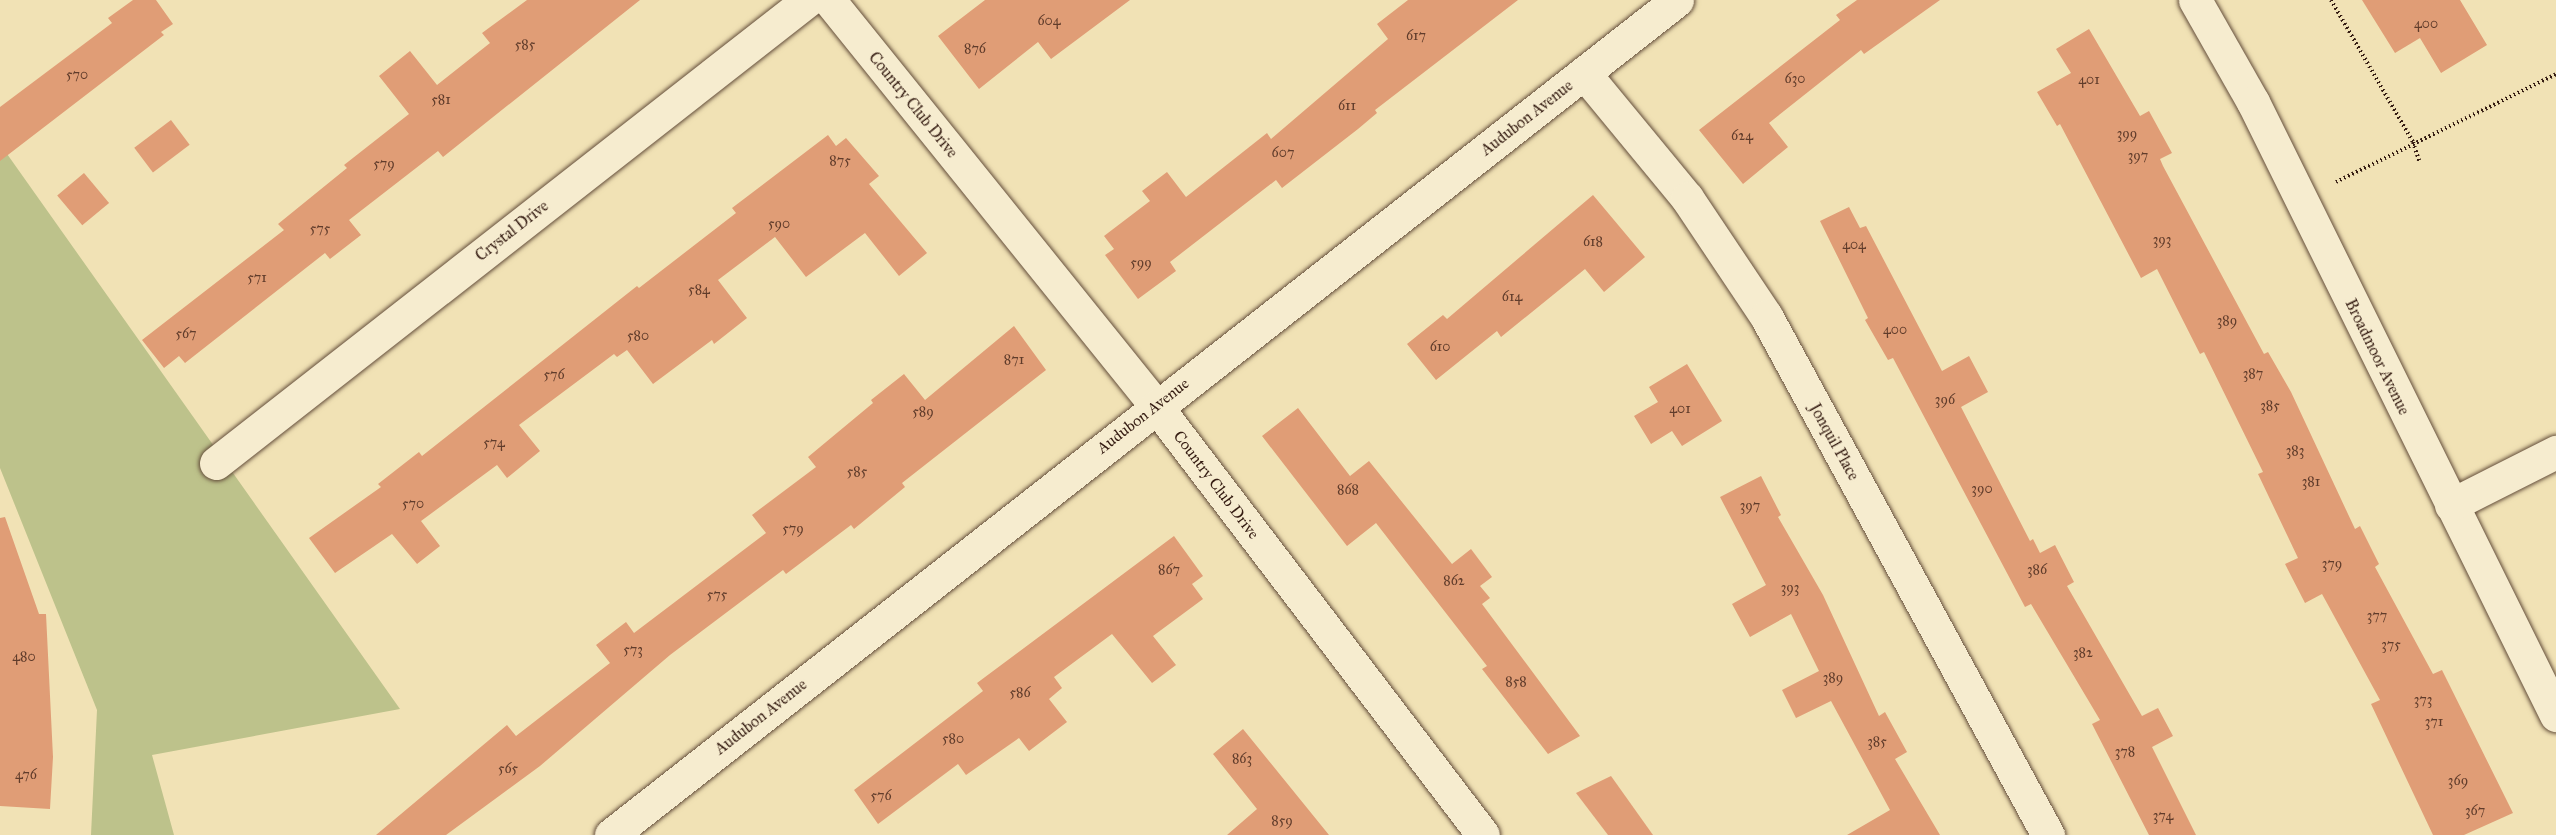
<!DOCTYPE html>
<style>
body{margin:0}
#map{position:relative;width:2556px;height:835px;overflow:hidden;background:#f1e2b5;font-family:"IM FELL Great Primer",serif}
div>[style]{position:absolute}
.green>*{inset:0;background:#bdc28b}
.building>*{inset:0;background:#e09d76;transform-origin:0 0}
.path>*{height:4px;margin-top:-2px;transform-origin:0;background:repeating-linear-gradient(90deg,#351c12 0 1.5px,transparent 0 4.5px)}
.roads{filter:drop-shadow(0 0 2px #644e3b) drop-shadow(0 0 2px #644e3b)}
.minor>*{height:33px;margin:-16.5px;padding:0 16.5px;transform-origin:16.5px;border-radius:16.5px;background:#f6eccf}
span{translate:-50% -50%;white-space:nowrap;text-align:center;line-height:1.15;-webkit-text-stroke:4.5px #f6eccf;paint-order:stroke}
.number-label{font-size:14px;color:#603c2b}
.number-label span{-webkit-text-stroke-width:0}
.street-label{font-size:16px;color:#351c12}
</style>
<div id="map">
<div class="green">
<i style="clip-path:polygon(0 144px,400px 709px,152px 755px,174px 835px,91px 835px,97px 710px,0 468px)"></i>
</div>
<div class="building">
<i style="clip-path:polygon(133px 0,156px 0,173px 24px,161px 32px,164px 35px,0 161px,0 107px,112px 23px,108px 18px)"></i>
<i style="clip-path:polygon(527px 0,640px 0,443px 157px,438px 151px,349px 220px,361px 235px,330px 259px,325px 253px,185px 363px,179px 356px,164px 368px,142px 340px,284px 230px,278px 224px,347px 168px,344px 165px,409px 114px,379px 76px,410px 51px,437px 85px,490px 43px,482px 33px)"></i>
<i style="clip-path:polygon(985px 0,1130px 0,1051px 59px,1038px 42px,979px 89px,938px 36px)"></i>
<i style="clip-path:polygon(1408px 0,1518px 0,1375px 110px,1377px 113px,1358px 129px,1282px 188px,1276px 180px,1170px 262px,1176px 271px,1138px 299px,1105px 255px,1114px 249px,1104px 236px,1150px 201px,1142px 191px,1167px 172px,1186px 197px,1267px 133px,1271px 139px,1388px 39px,1377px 24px)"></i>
<i style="clip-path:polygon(1857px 0,1940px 0,1864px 54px,1861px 50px,1769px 123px,1788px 147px,1743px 184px,1699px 130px,1840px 20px,1836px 15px)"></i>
<i style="clip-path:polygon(2362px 0,2460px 0,2487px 45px,2441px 73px,2420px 38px,2395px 53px)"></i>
<i style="clip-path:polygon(2089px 29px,2140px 116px,2149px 111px,2172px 153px,2160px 159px,2163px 166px,2264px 354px,2268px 352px,2291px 392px,2355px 529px,2360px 526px,2379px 564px,2375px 567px,2433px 674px,2442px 670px,2513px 813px,2464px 835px,2433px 835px,2371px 704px,2380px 700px,2322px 594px,2305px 603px,2285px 564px,2298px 558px,2258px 474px,2263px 472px,2204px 352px,2200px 354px,2157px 269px,2141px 278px,2060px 124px,2057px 126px,2037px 92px,2071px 73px,2056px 49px)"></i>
<i style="left:171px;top:120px;width:31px;height:46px;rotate:53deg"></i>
<i style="clip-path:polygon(828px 135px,836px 146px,846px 138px,879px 176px,869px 184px,927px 253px,899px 276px,865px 233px,806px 277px,775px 237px,718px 280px,747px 318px,714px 344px,712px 340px,653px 384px,627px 350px,617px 357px,614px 354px,519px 425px,540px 451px,507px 478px,497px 465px,421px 521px,440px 546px,417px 564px,392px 534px,335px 573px,309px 538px,381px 487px,378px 484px,419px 452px,422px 456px,637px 286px,639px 288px,736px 213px,732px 208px)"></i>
<i style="left:84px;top:173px;width:39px;height:35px;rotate:50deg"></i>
<i style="clip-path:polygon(1593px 195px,1645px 257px,1604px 292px,1585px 269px,1501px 337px,1497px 331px,1436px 380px,1407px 344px,1443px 315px,1447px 319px)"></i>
<i style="clip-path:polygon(1849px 207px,1860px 228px,1866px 226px,1942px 371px,1969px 356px,1988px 392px,1961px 407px,2030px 541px,2033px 539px,2040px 553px,2055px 545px,2074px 582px,2067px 586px,2142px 716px,2158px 708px,2173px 736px,2152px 747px,2196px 835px,2149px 835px,2092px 724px,2100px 720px,2031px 604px,2025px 607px,1893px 358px,1888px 360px,1865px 320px,1868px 318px,1820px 221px)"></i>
<i style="clip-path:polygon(1014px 326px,1046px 370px,902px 483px,905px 487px,854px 529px,851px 525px,786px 574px,783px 570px,670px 655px,540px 766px,446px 835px,376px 835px,507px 725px,516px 736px,610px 663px,596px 645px,626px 622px,634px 633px,766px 533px,752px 515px,816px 467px,808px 457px,873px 403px,871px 400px,904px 374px,925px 400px)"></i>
<i style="clip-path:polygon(1687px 364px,1722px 421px,1682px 446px,1672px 431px,1651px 444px,1634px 416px,1658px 402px,1649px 387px)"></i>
<i style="clip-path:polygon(1298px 408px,1350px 476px,1369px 461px,1452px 564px,1471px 549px,1492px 577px,1480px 586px,1490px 598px,1482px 604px,1580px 736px,1548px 754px,1482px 669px,1487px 666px,1376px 523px,1347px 546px,1262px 436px)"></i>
<i style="clip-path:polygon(1761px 476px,1781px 515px,1778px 517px,1823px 595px,1879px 716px,1885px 712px,1907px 752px,1895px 759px,1940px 835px,1847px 835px,1890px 810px,1831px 701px,1796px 718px,1782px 690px,1819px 671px,1791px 614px,1750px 637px,1732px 604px,1766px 585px,1720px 497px)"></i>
<i style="clip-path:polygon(5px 517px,39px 614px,46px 614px,53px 757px,50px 809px,0 806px,0 518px)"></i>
<i style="clip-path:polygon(1174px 536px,1203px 576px,1192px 584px,1203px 599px,1153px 636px,1176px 665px,1152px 683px,1112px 634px,1054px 677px,1062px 688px,1049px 699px,1067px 722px,1029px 751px,1019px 738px,966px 775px,958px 764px,878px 824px,854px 790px,983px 691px,977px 683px)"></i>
<i style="clip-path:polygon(1243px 729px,1329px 835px,1227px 835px,1257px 809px,1213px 754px)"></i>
<i style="clip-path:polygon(1611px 776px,1653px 835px,1608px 835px,1576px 793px)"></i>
</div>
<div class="path">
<i style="left:2331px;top:0;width:164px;rotate:60deg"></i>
<i style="left:2413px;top:142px;width:22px;rotate:72deg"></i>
<i style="left:2336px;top:182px;width:245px;rotate:-26.1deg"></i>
</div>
<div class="roads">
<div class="minor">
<i style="left:829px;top:0;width:521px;rotate:51.15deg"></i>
<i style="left:1156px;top:406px;width:539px;rotate:52.68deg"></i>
<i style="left:2195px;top:0;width:117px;rotate:60.4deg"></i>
<i style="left:2253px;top:102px;width:684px;rotate:63.7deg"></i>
<i style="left:1584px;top:73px;width:162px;rotate:50.5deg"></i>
<i style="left:1687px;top:198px;width:142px;rotate:56.2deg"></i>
<i style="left:1766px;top:316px;width:591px;rotate:61.48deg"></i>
<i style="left:216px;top:463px;width:752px;rotate:-38.03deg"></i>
<i style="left:2451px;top:505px;width:118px;rotate:-26.8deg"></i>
<i style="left:611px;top:835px;width:1354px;rotate:-38.07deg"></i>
</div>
</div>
<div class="number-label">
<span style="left:1049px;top:21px">604</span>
<span style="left:2426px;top:24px">400</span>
<span style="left:1416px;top:36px">617</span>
<span style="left:525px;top:45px">585</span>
<span style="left:975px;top:49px">876</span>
<span style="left:77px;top:75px">570</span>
<span style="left:1795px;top:79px">630</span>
<span style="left:2089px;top:80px">401</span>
<span style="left:441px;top:100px">581</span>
<span style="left:1347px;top:106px">611</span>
<span style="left:2127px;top:134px">399</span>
<span style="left:1742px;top:136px">624</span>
<span style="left:1283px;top:153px">607</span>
<span style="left:2138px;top:156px">397</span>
<span style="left:840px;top:161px">875</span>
<span style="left:384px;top:164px">579</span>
<span style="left:779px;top:224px">590</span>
<span style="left:320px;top:229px">575</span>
<span style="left:2162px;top:240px">393</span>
<span style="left:1593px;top:242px">618</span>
<span style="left:1854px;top:245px">404</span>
<span style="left:1141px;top:263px">599</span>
<span style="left:257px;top:278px">571</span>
<span style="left:699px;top:290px">584</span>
<span style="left:1512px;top:297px">614</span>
<span style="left:2227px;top:321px">389</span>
<span style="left:1895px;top:330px">400</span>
<span style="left:186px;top:334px">567</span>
<span style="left:638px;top:336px">580</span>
<span style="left:1440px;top:347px">610</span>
<span style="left:1014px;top:360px">871</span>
<span style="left:2253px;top:374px">387</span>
<span style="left:554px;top:375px">576</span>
<span style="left:1945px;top:400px">396</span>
<span style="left:2270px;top:406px">385</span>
<span style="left:1680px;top:409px">401</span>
<span style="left:923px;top:412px">589</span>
<span style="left:494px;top:443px">574</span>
<span style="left:2295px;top:451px">383</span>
<span style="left:857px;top:472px">585</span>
<span style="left:2311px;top:482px">381</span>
<span style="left:1982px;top:489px">390</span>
<span style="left:1348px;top:490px">868</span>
<span style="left:413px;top:504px">570</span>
<span style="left:1750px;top:506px">397</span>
<span style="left:793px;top:529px">579</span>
<span style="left:2332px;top:564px">379</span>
<span style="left:1169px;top:570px">867</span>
<span style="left:2037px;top:570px">386</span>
<span style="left:1454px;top:581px">862</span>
<span style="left:1790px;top:588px">393</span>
<span style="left:717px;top:595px">575</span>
<span style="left:2377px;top:616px">377</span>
<span style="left:2391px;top:645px">375</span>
<span style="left:633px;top:650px">573</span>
<span style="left:2083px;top:653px">382</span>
<span style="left:24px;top:657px">480</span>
<span style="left:1833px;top:678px">389</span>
<span style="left:1516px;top:682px">858</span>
<span style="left:1020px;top:693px">586</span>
<span style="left:2423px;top:700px">373</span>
<span style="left:2434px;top:722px">371</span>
<span style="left:953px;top:739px">580</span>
<span style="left:1877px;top:742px">385</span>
<span style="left:2125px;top:752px">378</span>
<span style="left:1242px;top:759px">863</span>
<span style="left:508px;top:769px">565</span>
<span style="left:26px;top:775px">476</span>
<span style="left:2458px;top:781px">369</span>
<span style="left:881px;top:796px">576</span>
<span style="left:2475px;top:811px">367</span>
<span style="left:2163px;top:816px">374</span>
<span style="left:1282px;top:821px">859</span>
</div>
<div class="street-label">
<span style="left:913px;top:105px;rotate:51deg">Country Club Drive</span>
<span style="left:1527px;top:118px;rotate:-38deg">Audubon Avenue</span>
<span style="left:512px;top:231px;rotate:-38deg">Crystal Drive</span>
<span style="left:2377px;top:357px;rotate:64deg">Broadmoor Avenue</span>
<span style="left:1143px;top:416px;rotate:-38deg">Audubon Avenue</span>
<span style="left:1834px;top:442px;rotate:61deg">Jonquil Place</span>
<span style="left:1216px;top:485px;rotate:53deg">Country Club Drive</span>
<span style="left:761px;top:717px;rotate:-38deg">Audubon Avenue</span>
</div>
</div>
